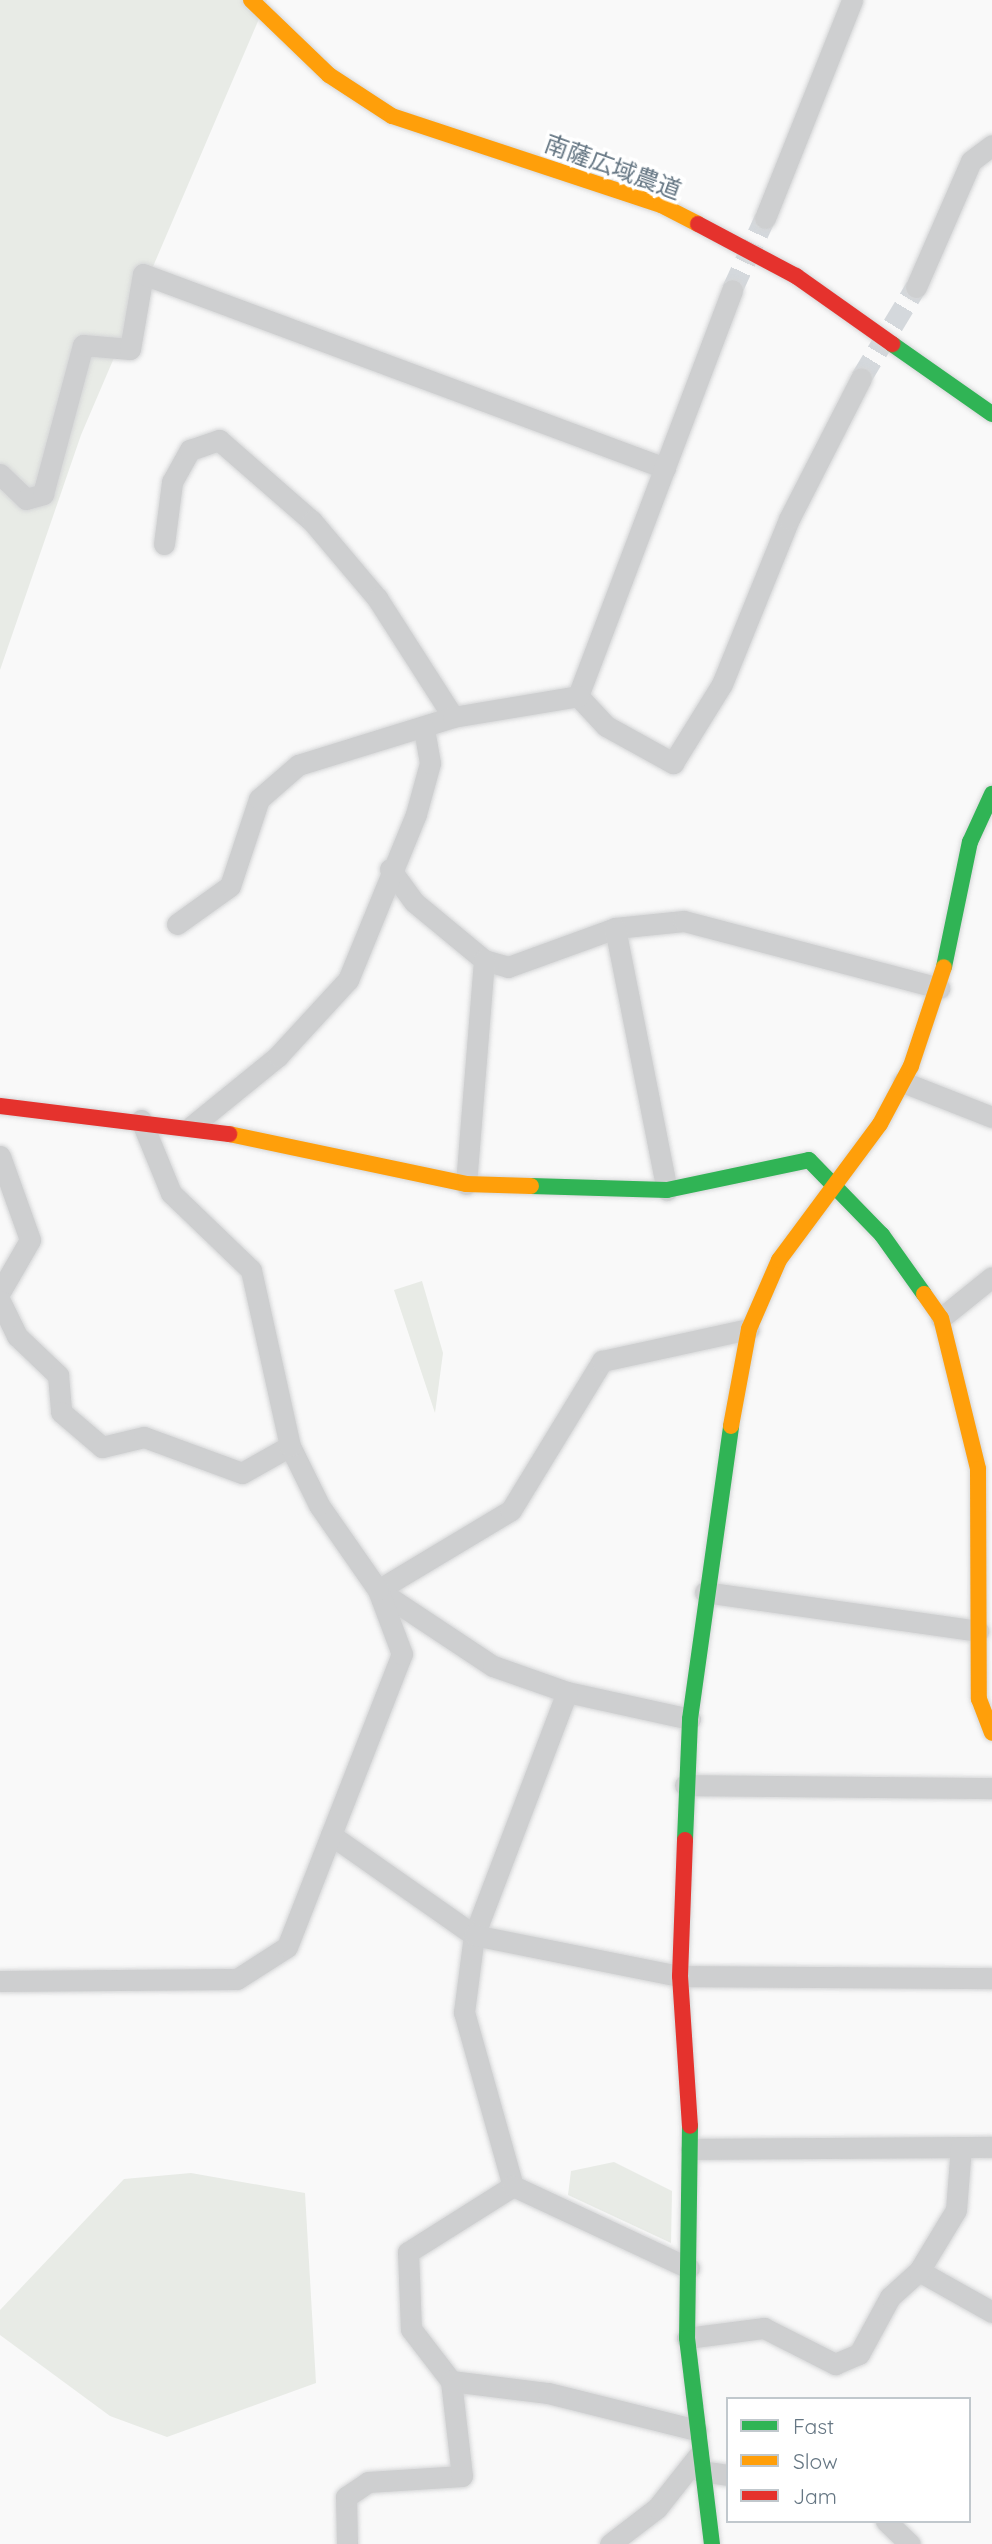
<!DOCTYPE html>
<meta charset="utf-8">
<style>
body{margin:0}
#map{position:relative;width:992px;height:2544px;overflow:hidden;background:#f9f9f9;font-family:Quicksand,"Noto Sans JP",sans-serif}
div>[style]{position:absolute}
.green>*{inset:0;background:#e8ebe6}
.street-tunnel>*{height:21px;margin-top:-10.5px;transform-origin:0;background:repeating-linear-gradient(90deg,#d4d8dc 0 21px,transparent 0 31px)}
.roads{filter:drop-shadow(0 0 2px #d5d6d7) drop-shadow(0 0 2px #d5d6d7)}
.street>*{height:21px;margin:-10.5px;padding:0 10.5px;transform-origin:10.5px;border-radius:10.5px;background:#cecfd0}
.fast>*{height:16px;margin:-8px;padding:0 8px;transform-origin:8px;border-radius:8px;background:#30b455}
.slow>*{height:16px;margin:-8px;padding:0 8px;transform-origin:8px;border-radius:8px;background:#ff9f0a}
.jam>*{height:16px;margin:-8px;padding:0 8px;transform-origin:8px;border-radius:8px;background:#e5322d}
span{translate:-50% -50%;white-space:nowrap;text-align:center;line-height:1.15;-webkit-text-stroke:7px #fff;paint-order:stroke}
.street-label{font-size:24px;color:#657683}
.legend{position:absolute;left:726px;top:2397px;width:245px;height:126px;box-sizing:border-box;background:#fff;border:2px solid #c1c8cd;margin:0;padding:9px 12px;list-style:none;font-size:21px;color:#657683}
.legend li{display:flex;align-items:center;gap:14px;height:35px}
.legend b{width:35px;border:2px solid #c1c8cd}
</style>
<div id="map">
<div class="green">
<i style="clip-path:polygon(0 0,267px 0,81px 435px,0 670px)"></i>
<i style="clip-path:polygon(422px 1281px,443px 1353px,435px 1413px,394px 1290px)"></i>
<i style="clip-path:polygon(614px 2162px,672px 2191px,671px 2243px,568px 2195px,571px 2171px)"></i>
<i style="clip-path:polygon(191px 2173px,305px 2193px,316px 2383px,167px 2437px,110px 2416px,0 2335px,0 2310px,124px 2179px)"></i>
</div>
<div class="street-tunnel">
<i style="left:732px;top:290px;width:79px;rotate:-65.4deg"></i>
<i style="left:861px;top:378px;width:106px;rotate:-58.9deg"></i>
</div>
<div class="roads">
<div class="street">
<i style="left:765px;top:218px;width:235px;rotate:-68.2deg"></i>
<i style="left:916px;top:287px;width:137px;rotate:-66.4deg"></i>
<i style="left:971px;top:161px;width:26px;rotate:-37deg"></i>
<i style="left:0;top:474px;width:36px;rotate:44deg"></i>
<i style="left:26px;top:499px;width:18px;rotate:-16deg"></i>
<i style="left:43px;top:494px;width:154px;rotate:-75deg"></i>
<i style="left:83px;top:345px;width:47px;rotate:4.9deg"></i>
<i style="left:130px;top:349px;width:76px;rotate:-80.2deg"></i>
<i style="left:143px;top:274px;width:557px;rotate:20.39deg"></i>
<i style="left:164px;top:544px;width:63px;rotate:-82.6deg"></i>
<i style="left:172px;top:482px;width:37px;rotate:-61deg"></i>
<i style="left:190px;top:450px;width:31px;rotate:-19deg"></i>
<i style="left:219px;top:440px;width:123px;rotate:41.1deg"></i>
<i style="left:312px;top:521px;width:101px;rotate:49.8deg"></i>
<i style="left:377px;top:598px;width:141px;rotate:57.4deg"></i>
<i style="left:578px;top:696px;width:41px;rotate:47deg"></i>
<i style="left:606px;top:726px;width:77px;rotate:28.9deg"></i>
<i style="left:673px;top:763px;width:93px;rotate:-58.2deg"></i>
<i style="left:722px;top:684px;width:178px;rotate:-67.9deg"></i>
<i style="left:789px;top:519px;width:158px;rotate:-62.9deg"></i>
<i style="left:578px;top:696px;width:434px;rotate:-69.2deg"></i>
<i style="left:390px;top:869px;width:41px;rotate:54deg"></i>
<i style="left:414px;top:902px;width:91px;rotate:39.6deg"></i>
<i style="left:484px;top:960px;width:25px;rotate:16deg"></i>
<i style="left:508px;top:967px;width:114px;rotate:-20deg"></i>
<i style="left:615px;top:928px;width:69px;rotate:-5.8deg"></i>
<i style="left:684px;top:921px;width:264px;rotate:14.7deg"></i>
<i style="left:177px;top:924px;width:65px;rotate:-35.6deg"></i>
<i style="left:230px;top:886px;width:92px;rotate:-71.6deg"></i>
<i style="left:259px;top:799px;width:52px;rotate:-41.1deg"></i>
<i style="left:298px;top:765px;width:162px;rotate:-17.2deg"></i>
<i style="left:453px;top:717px;width:127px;rotate:-9.5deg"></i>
<i style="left:615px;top:928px;width:267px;rotate:78.8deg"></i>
<i style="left:903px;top:1082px;width:96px;rotate:21.5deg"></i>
<i style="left:192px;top:1126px;width:111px;rotate:-39.1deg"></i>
<i style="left:278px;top:1056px;width:103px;rotate:-47.4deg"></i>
<i style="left:348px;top:980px;width:179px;rotate:-67.7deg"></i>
<i style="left:416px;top:814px;width:53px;rotate:-74.6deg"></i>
<i style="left:430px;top:763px;width:35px;rotate:-100deg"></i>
<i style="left:0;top:1156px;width:89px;rotate:70.3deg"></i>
<i style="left:30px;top:1240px;width:60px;rotate:120deg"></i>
<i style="left:466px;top:1184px;width:225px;rotate:-85.4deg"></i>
<i style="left:0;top:1301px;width:39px;rotate:64deg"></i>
<i style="left:17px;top:1336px;width:57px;rotate:43.6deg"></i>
<i style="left:58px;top:1375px;width:37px;rotate:85deg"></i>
<i style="left:61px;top:1412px;width:54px;rotate:40.5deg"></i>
<i style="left:102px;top:1447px;width:43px;rotate:-13.4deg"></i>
<i style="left:144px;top:1437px;width:104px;rotate:20.2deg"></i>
<i style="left:242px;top:1473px;width:55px;rotate:-29.4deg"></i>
<i style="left:941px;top:1318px;width:65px;rotate:-38.8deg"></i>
<i style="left:378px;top:1590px;width:155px;rotate:-31deg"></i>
<i style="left:511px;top:1510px;width:175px;rotate:-58.6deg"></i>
<i style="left:602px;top:1361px;width:150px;rotate:-12.3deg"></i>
<i style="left:378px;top:1590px;width:138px;rotate:33.5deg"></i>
<i style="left:493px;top:1666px;width:78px;rotate:19.4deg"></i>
<i style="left:705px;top:1592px;width:276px;rotate:8.1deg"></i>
<i style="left:690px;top:1719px;width:126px;rotate:-167.6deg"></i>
<i style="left:567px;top:1692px;width:260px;rotate:110.9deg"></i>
<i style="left:474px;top:1935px;width:78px;rotate:97.4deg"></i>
<i style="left:464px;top:2012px;width:181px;rotate:74.3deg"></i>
<i style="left:513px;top:2186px;width:124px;rotate:147.8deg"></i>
<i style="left:408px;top:2252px;width:77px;rotate:87.8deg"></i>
<i style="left:411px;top:2329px;width:66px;rotate:52.4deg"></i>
<i style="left:451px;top:2381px;width:98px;rotate:7.1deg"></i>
<i style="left:548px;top:2393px;width:153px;rotate:14deg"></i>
<i style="left:685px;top:1785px;width:307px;rotate:0.6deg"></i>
<i style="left:331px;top:1835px;width:174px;rotate:35deg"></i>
<i style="left:474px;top:1935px;width:210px;rotate:11.3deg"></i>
<i style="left:680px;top:1976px;width:312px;rotate:0.4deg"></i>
<i style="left:0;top:1981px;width:237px;rotate:-0.5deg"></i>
<i style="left:237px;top:1979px;width:59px;rotate:-32.6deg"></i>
<i style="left:287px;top:1947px;width:315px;rotate:-68.6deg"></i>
<i style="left:402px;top:1654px;width:68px;rotate:-110.6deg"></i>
<i style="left:378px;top:1590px;width:103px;rotate:-124.8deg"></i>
<i style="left:319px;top:1505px;width:66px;rotate:-116.2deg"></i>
<i style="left:290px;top:1446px;width:180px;rotate:-102.5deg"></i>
<i style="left:251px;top:1270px;width:111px;rotate:-136.1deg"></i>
<i style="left:171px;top:1193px;width:79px;rotate:-112.3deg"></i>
<i style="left:691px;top:2149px;width:301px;rotate:-0.4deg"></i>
<i style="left:513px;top:2186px;width:194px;rotate:25deg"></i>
<i style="left:919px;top:2271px;width:84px;rotate:29.3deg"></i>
<i style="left:687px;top:2338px;width:78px;rotate:-7.4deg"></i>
<i style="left:764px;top:2328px;width:80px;rotate:26.9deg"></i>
<i style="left:835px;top:2364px;width:26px;rotate:-23deg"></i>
<i style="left:859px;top:2354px;width:65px;rotate:-61.5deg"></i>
<i style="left:890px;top:2297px;width:39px;rotate:-42deg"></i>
<i style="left:919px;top:2271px;width:71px;rotate:-58.8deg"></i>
<i style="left:956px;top:2210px;width:63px;rotate:-85.5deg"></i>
<i style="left:700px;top:2471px;width:28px;rotate:8deg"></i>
<i style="left:886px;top:2521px;width:33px;rotate:44deg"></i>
<i style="left:347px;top:2544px;width:47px;rotate:-91.2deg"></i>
<i style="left:346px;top:2497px;width:27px;rotate:-34deg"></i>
<i style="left:368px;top:2482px;width:94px;rotate:-3.7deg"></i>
<i style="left:462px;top:2476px;width:96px;rotate:-96.6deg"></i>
<i style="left:610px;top:2544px;width:59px;rotate:-37.5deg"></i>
<i style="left:657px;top:2508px;width:66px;rotate:-51.7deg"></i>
</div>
<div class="fast">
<i style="left:892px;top:344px;width:122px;rotate:35deg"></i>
<i style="left:944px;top:967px;width:128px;rotate:-78.3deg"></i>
<i style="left:970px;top:842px;width:53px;rotate:-65.4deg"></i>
<i style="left:531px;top:1186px;width:136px;rotate:1.7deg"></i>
<i style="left:667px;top:1190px;width:145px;rotate:-11.9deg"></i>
<i style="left:809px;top:1160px;width:105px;rotate:45.8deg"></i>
<i style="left:882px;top:1235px;width:72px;rotate:54.6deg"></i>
<i style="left:685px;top:1840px;width:121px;rotate:-87.6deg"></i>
<i style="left:690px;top:1719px;width:296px;rotate:-82deg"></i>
<i style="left:690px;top:2126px;width:212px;rotate:90.8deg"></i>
<i style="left:687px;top:2338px;width:208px;rotate:83.1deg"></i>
</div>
<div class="slow">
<i style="left:251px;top:0;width:108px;rotate:43.9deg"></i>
<i style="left:329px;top:75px;width:75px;rotate:33.1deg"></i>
<i style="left:392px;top:116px;width:283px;rotate:18.3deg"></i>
<i style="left:661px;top:205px;width:42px;rotate:27.2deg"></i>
<i style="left:229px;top:1134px;width:242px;rotate:11.9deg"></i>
<i style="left:466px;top:1184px;width:65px;rotate:1.8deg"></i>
<i style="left:924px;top:1294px;width:29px;rotate:55deg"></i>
<i style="left:941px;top:1318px;width:155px;rotate:76.2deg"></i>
<i style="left:978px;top:1469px;width:230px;rotate:89.8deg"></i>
<i style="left:979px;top:1699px;width:36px;rotate:69deg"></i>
<i style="left:731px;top:1426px;width:99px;rotate:-79.5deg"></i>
<i style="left:749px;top:1329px;width:75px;rotate:-66.5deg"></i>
<i style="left:779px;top:1260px;width:169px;rotate:-53.4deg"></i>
<i style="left:880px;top:1124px;width:66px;rotate:-61.9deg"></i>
<i style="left:911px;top:1066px;width:104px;rotate:-71.6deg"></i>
</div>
<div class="jam">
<i style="left:698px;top:224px;width:111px;rotate:28deg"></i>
<i style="left:796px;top:276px;width:118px;rotate:35.3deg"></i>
<i style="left:0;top:1106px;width:231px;rotate:7deg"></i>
<i style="left:685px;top:1840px;width:136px;rotate:92.1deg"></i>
<i style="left:680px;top:1976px;width:150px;rotate:86.2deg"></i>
</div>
</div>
<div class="street-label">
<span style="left:613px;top:167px;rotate:20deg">南薩広域農道</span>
</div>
<ul class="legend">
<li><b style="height:9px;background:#30b455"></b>Fast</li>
<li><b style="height:9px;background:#ff9f0a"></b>Slow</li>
<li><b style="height:9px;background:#e5322d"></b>Jam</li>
</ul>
</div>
